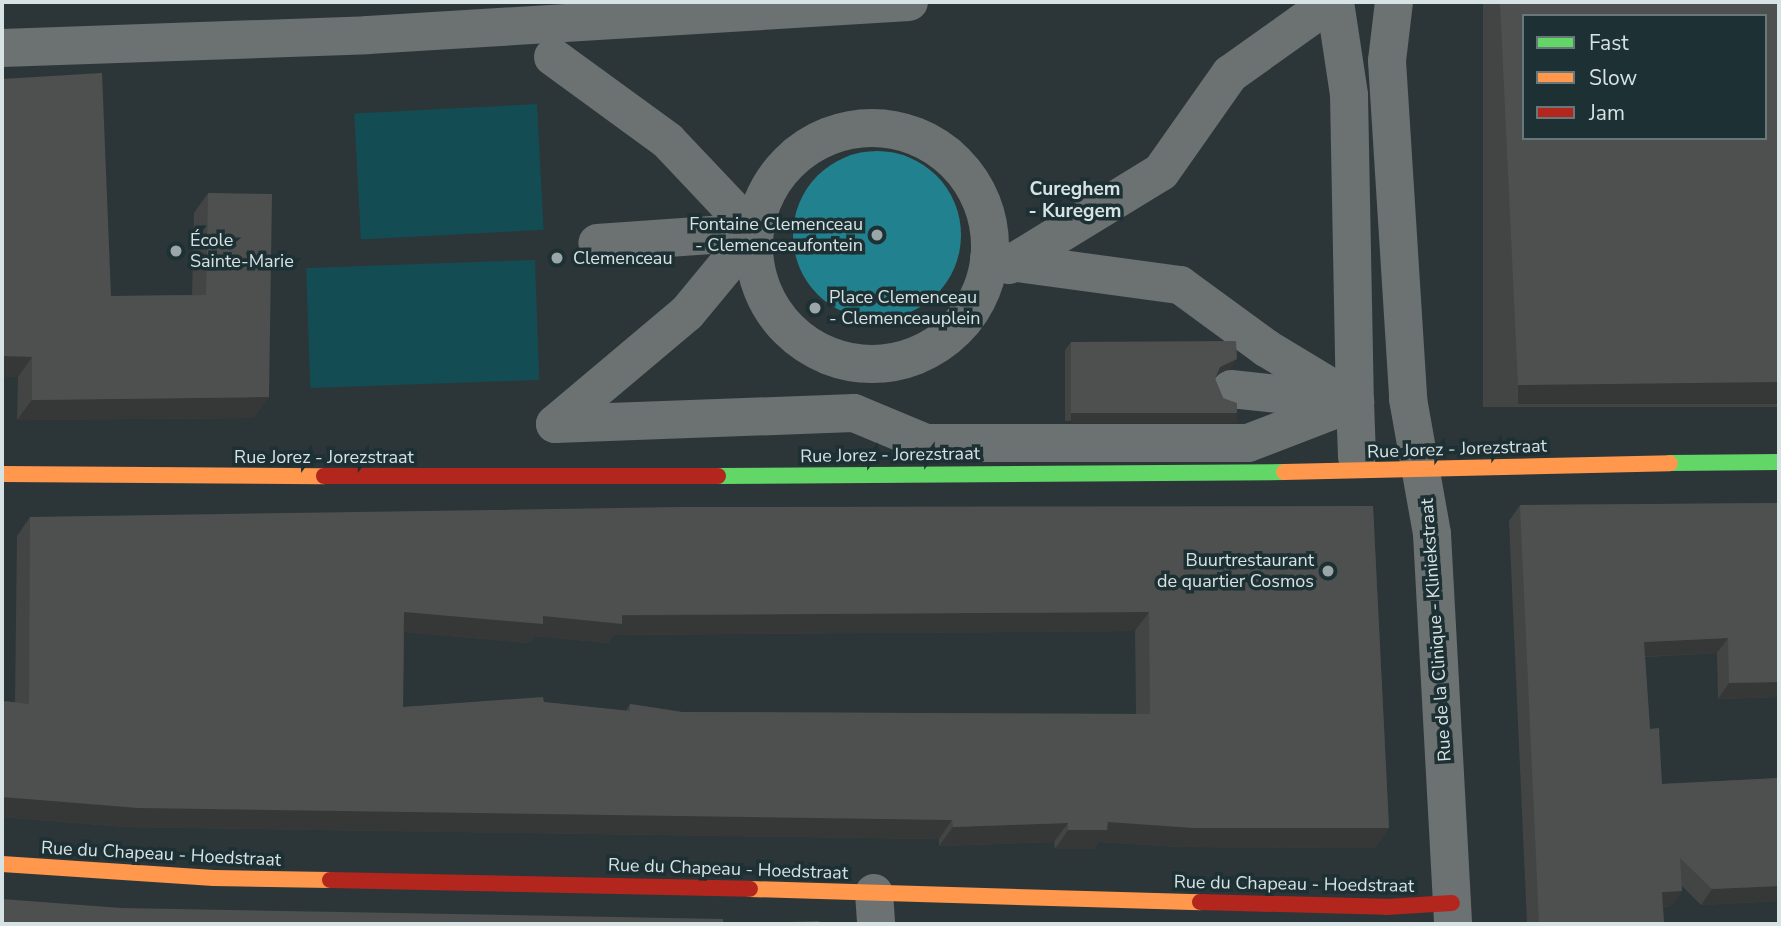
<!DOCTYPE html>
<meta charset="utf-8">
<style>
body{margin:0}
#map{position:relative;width:1781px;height:926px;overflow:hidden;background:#2c3638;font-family:"Nunito Sans",sans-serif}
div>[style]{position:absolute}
.green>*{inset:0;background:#134c53;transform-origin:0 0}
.water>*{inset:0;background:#22818e}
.round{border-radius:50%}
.street>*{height:38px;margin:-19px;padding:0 19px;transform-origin:19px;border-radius:19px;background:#6c7171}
.street>.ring{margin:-19px;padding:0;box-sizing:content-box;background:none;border:38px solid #6c7171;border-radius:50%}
.fast>*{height:16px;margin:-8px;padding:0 8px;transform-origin:8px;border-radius:8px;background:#63d668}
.slow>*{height:16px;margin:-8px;padding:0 8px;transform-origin:8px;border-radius:8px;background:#ff974d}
.jam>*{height:16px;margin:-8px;padding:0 8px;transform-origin:8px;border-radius:8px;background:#b3261e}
.wall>*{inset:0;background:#424544;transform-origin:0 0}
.shaded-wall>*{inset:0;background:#363837;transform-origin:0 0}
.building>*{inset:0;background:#4d504f}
.dots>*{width:19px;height:19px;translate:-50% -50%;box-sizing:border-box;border:4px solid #1d3033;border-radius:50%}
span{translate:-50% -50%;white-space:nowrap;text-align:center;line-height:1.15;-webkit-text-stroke:7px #1d3033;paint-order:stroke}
.poi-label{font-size:18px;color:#d7e2e4}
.right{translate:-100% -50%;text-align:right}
.left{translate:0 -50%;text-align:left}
.street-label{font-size:18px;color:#d7e2e4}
.neighbourhood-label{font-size:19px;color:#d7e2e4;font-weight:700}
.frame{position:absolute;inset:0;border:4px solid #d7e2e4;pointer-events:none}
.legend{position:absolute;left:1522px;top:14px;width:245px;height:126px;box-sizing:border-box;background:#1d3033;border:2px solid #67777a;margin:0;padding:9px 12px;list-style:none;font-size:21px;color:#d7e2e4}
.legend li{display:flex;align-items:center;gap:14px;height:35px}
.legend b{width:35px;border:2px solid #67777a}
</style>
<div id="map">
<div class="green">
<i style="left:537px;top:104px;width:126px;height:183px;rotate:87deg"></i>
<i style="left:535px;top:260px;width:120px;height:229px;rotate:88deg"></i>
</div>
<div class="water">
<i class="round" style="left:793px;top:151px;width:168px;height:168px"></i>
</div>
<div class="street">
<i style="left:1335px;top:2px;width:94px;rotate:81.4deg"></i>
<i style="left:1349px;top:95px;width:307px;rotate:88.9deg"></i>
<i style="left:1394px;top:2px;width:59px;rotate:96.8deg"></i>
<i style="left:1387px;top:61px;width:339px;rotate:86.4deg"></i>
<i style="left:1408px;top:399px;width:137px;rotate:79.9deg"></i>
<i style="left:1432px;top:534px;width:391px;rotate:86.9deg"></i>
<i style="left:2px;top:48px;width:366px;rotate:-2deg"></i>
<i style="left:368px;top:35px;width:542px;rotate:-3.49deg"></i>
<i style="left:553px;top:57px;width:142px;rotate:36.1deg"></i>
<i style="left:668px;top:141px;width:125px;rotate:46.6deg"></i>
<i class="ring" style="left:754px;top:128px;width:198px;height:198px"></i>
<i style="left:989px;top:259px;width:193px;rotate:7.8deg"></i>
<i style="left:1180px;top:285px;width:107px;rotate:36.2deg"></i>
<i style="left:1266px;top:348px;width:104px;rotate:31.2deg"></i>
<i style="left:1355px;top:402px;width:55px;rotate:87.9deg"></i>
<i style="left:1009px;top:265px;width:178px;rotate:-31.5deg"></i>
<i style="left:1161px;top:172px;width:120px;rotate:-54.9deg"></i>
<i style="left:1230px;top:74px;width:124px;rotate:-35.5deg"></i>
<i style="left:1231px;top:389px;width:115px;rotate:6deg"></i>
<i style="left:555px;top:424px;width:299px;rotate:-2.1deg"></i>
<i style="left:854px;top:413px;width:78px;rotate:22.6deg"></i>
<i style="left:926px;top:443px;width:322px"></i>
<i style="left:1248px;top:443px;width:115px;rotate:-21deg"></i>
<i style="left:555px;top:424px;width:172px;rotate:-40.1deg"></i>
<i style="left:687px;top:313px;width:105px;rotate:-50.4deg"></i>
<i style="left:754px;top:232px;width:157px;rotate:176deg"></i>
<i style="left:874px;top:893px;width:31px;rotate:86deg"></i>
</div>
<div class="fast">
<i style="left:1670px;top:463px;width:109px;rotate:-0.5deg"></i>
<i style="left:718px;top:476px;width:566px;rotate:-0.4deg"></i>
</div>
<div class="slow">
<i style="left:1284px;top:472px;width:386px;rotate:-1.3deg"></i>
<i style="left:2px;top:474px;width:322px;rotate:0.4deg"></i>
<i style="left:2px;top:864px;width:212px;rotate:3.8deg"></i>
<i style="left:214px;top:878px;width:116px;rotate:1deg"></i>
<i style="left:750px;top:889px;width:450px;rotate:1.7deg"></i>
</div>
<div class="jam">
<i style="left:324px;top:476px;width:394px"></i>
<i style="left:330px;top:880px;width:420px;rotate:1.2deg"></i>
<i style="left:1200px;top:902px;width:186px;rotate:1.5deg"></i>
<i style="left:1386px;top:907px;width:66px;rotate:-3.5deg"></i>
</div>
<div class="wall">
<i style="left:1483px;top:2px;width:296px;height:405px"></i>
<i style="clip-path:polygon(208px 193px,254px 418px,17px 420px,18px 377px,2px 377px,111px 296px,192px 295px,194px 213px)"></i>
<i style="clip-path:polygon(1071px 342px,1231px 368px,1217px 374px,1215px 379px,1223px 398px,1237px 413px,1232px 421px,1065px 421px,1065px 350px)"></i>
<i style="clip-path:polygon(1779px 503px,1779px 697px,1718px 699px,1717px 653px,1645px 657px,1650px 729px,1662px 784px,1779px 778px,1779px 901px,1701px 905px,1682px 886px,1682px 891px,1671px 906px,1663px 907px,1664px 924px,1527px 924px,1509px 521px,1520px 505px)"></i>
<i style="clip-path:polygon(evenodd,1373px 506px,1389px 828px,1375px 848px,1180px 847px,1099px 842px,1093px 849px,1055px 849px,1054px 842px,939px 846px,939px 839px,125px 827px,2px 817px,2px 701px,15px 702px,17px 536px,30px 517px,1373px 506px,1135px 631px,1136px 714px,682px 712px,630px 704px,626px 711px,544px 702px,403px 707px,404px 632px,529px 643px,535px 636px,608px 643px,614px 635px,1135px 631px)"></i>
</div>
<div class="shaded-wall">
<i style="clip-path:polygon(2px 356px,32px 357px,18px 377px,2px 377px)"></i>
<i style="clip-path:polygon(1237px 359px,1231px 368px,1214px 376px,1220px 367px)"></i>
<i style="left:1779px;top:382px;width:22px;height:261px;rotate:90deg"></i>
<i style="clip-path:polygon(269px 397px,254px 418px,17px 420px,32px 400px)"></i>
<i style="left:1071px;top:413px;width:166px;height:10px"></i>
<i style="clip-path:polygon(404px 612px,543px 616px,1149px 612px,1135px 631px,614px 635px,608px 643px,535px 636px,529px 643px,391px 631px)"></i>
<i style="clip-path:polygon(1728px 638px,1717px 653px,1633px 657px,1644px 642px)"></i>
<i style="clip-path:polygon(1779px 682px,1779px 697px,1718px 699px,1729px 683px)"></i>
<i style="clip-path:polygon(2px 797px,952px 820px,939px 839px,125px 827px,2px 817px)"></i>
<i style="clip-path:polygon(1108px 822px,1389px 828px,1375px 848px,1180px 847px,1099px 842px,1093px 849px,1055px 849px,1068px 830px)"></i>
<i style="clip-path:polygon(1068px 823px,1054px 842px,939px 846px,953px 827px)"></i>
<i style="clip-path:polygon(1779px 886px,1779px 901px,1701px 905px,1712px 889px)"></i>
<i style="clip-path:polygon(1682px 891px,1671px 906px,1651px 907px,1662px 892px)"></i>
</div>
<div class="building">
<i style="clip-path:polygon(evenodd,1500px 2px,1779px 2px,1779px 382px,1518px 385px,1500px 2px,1524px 16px,1765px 16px,1765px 138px,1524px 138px,1524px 16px)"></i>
<i style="clip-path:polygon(102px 73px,111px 296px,206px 295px,208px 193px,272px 194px,269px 397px,32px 400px,32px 357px,2px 356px,2px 79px)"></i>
<i style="clip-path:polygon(1236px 341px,1237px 359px,1220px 367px,1215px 379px,1223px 398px,1237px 403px,1237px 413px,1071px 413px,1071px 342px)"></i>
<i style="clip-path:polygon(1779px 503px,1779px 682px,1729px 683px,1728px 638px,1644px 642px,1650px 729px,1659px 728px,1662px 784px,1779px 778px,1779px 886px,1712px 889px,1680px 858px,1682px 891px,1662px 892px,1664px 924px,1539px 924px,1520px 505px)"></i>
<i style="clip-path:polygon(evenodd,1373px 506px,1389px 828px,1193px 828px,1108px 822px,1107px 830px,1068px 830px,1068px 823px,953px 827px,952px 820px,138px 808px,2px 797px,2px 701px,29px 704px,30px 517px,682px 507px,1373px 506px,404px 612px,543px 624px,543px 616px,622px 624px,622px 615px,1149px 612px,1150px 714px,682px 712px,630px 704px,630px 711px,544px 702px,543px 697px,403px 707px,404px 612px)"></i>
<i style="clip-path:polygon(2px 899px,121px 908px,723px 919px,723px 924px,2px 924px)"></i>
<i style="clip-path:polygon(819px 921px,819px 924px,737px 924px)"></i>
<i style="clip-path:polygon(933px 923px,997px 924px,933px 924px)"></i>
</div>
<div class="dots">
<i style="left:877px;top:235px;background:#9ba6a8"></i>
<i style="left:176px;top:251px;background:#9ba6a8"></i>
<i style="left:557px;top:258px;background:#9ba6a8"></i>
<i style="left:815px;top:308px;background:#9ba6a8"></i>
<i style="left:1328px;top:571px;background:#9ba6a8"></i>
</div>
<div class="poi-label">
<span class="right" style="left:863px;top:235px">Fontaine Clemenceau<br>- Clemenceaufontein</span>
<span class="left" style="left:190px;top:251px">École<br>Sainte-Marie</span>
<span class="left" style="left:573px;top:258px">Clemenceau</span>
<span class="left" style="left:829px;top:308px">Place Clemenceau<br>- Clemenceauplein</span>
<span class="right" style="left:1314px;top:571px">Buurtrestaurant<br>de quartier Cosmos</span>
</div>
<div class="street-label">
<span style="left:1457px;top:449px;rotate:-2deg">Rue Jorez - Jorezstraat</span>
<span style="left:890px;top:455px;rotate:-1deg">Rue Jorez - Jorezstraat</span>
<span style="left:324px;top:457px">Rue Jorez - Jorezstraat</span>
<span style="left:1436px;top:630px;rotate:-94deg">Rue de la Clinique - Kliniekstraat</span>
<span style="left:161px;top:854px;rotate:3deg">Rue du Chapeau - Hoedstraat</span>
<span style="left:728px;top:869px;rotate:2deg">Rue du Chapeau - Hoedstraat</span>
<span style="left:1294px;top:884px;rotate:1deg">Rue du Chapeau - Hoedstraat</span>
</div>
<div class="neighbourhood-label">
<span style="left:1075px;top:201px">Cureghem<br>- Kuregem</span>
</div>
<div class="frame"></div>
<ul class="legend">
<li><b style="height:9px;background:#63d668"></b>Fast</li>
<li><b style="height:9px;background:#ff974d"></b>Slow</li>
<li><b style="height:9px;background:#b3261e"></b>Jam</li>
</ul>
</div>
